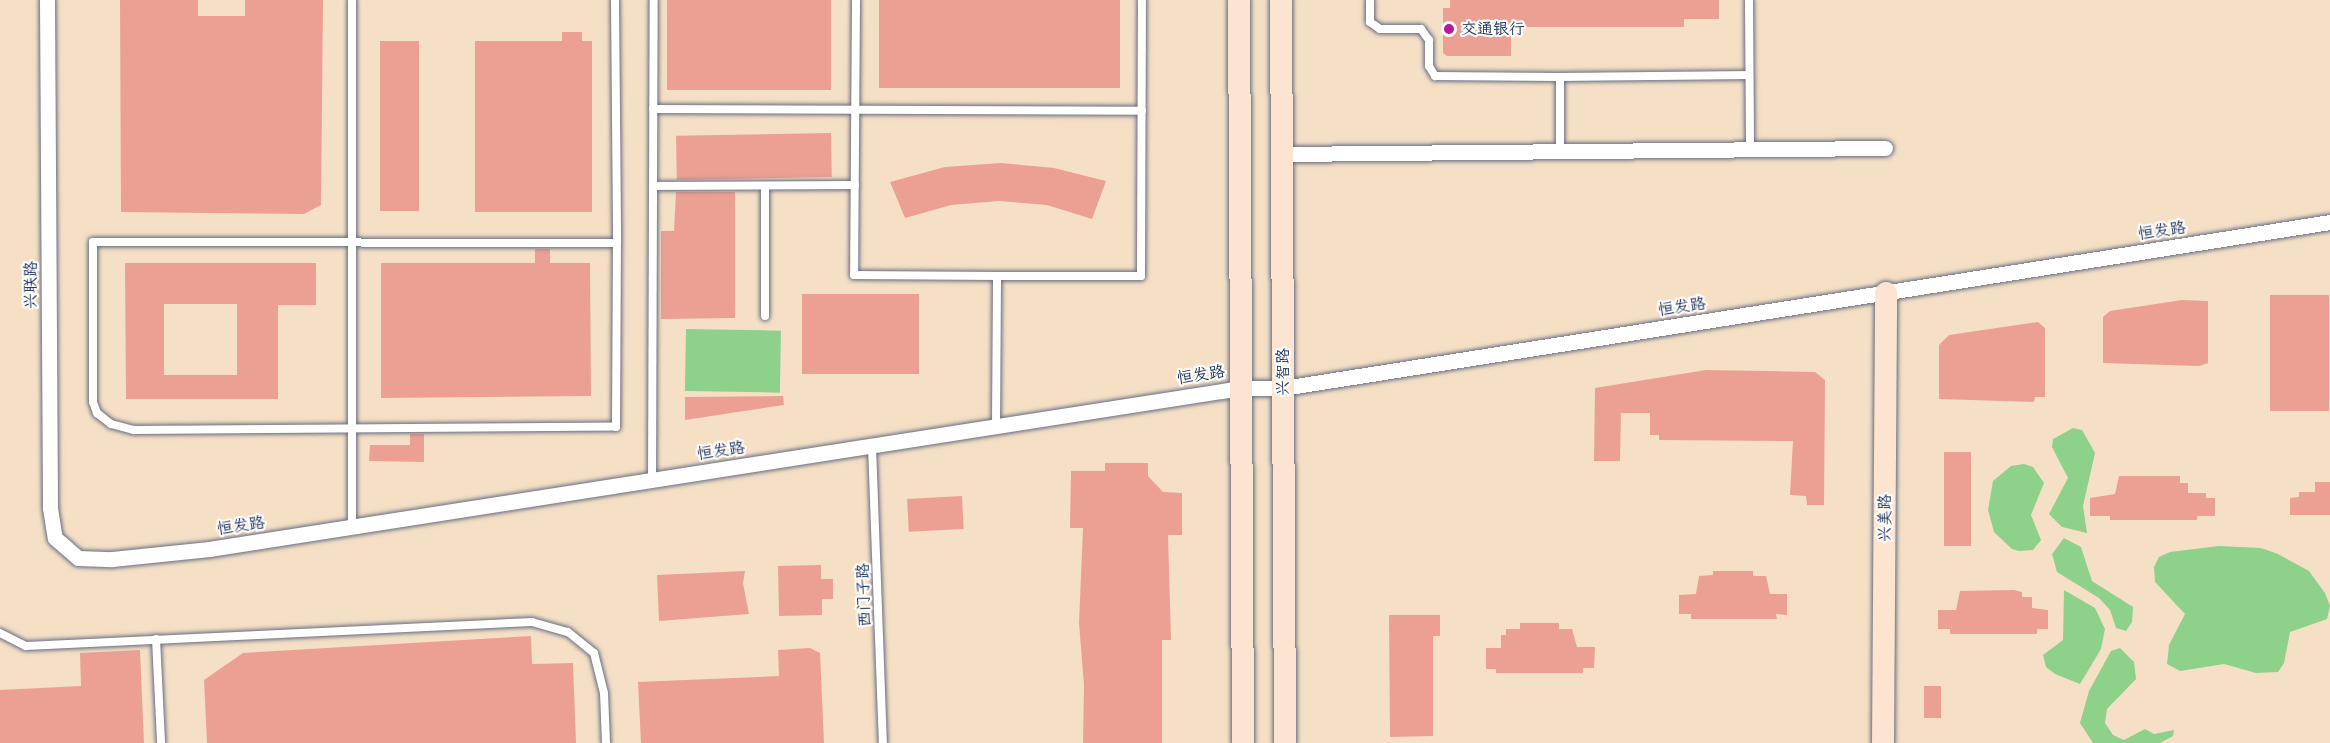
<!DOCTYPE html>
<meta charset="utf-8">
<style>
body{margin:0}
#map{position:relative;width:2330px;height:743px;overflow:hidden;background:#f5e0c6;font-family:"Shantell Sans","LXGW WenKai TC",sans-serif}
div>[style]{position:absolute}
.green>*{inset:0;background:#8ed18a;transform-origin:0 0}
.building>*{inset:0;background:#eba093;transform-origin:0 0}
.roads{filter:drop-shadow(0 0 2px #676d82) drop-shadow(0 0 2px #676d82)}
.lane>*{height:8px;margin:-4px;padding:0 4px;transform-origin:4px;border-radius:4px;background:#fff}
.street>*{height:15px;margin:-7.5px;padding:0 7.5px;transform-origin:7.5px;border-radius:7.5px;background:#fff}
.secondary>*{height:22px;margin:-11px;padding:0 11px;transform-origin:11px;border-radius:11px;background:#fde4d0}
.dots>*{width:16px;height:16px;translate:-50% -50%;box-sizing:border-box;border:3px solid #fdfcf7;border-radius:50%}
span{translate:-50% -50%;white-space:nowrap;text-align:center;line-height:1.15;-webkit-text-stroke:4.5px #fdfcf7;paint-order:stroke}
.poi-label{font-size:16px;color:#1b2f5e}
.left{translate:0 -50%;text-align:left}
.street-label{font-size:16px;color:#1b2f5e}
</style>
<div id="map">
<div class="green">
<i style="left:686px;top:329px;width:95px;height:62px;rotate:1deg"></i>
<i style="clip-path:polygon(2073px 428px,2082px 430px,2095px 453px,2083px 506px,2087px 533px,2062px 527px,2049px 514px,2068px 478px,2052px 447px,2053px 439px)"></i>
<i style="clip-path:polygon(2024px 464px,2033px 467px,2044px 483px,2031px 515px,2041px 540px,2033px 550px,2019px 551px,2012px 549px,1994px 532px,1988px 510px,1993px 481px,2011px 466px)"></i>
<i style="clip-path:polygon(2064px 538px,2081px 547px,2092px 581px,2133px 607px,2132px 622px,2126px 631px,2116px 628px,2110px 610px,2099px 598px,2057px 572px,2052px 554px)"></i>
<i style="clip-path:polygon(2219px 546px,2261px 548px,2278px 554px,2309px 571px,2325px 593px,2330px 606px,2327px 619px,2290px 632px,2284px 663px,2278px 672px,2256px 673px,2224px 664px,2180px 671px,2167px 664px,2169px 645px,2185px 614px,2155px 582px,2154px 567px,2159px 557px,2170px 552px)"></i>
<i style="clip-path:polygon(2064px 590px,2095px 608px,2105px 629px,2101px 649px,2080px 684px,2055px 674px,2046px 667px,2043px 655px,2063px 640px)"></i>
<i style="clip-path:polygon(2120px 648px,2134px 662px,2136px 679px,2107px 709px,2105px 723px,2113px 735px,2124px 740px,2145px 729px,2154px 734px,2174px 730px,2173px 736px,2160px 743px,2093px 743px,2080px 723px,2089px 691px,2111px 651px)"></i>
</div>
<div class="building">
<i style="clip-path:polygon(120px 0,198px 0,198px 16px,245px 16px,245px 0,323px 0,321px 205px,304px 214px,121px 212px)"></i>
<i style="left:667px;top:0;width:164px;height:90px"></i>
<i style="left:879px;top:0;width:241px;height:88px"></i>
<i style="clip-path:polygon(1450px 0,1719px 0,1719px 19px,1684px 19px,1684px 27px,1511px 27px,1511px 56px,1447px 56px,1443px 53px,1443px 8px,1450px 8px)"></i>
<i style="clip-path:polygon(562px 32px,582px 32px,582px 41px,592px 41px,592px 212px,475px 212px,475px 41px,562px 41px)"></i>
<i style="left:380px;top:41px;width:39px;height:170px"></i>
<i style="left:831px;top:133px;width:44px;height:155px;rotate:89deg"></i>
<i style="clip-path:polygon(1001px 163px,1054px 168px,1106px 181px,1092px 219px,1047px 205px,999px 201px,951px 205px,905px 218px,890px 182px,945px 167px)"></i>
<i style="clip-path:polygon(676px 192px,735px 192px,735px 318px,661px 319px,661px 231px,674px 231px)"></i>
<i style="clip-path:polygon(535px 249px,550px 249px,550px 263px,590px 263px,591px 396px,381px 398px,381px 263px,535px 263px)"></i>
<i style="clip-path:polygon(evenodd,125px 263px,316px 263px,316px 305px,278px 305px,278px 399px,126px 399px,125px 263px,164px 304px,237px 304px,237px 375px,164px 375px,164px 304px)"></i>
<i style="left:802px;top:294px;width:117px;height:80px"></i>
<i style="left:2270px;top:295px;width:59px;height:116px"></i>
<i style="clip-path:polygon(2182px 300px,2208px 301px,2208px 363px,2199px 366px,2103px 363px,2103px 317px,2110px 311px)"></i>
<i style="clip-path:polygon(2038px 322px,2045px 328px,2045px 397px,2035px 397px,2034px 402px,1939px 399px,1939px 345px,1949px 335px)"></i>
<i style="clip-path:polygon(1706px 370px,1815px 372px,1825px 380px,1824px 505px,1807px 505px,1806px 496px,1790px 495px,1793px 441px,1659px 440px,1659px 435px,1650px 435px,1650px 413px,1621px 413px,1620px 461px,1594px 461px,1595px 388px)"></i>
<i style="clip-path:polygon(783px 396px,784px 405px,685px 420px,685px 397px)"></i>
<i style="clip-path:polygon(410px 434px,424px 434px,424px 462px,369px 461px,370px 445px,410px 445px)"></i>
<i style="left:1944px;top:452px;width:27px;height:94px"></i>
<i style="clip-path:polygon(1105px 463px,1148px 463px,1148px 476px,1163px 492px,1182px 493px,1182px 535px,1168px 535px,1171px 640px,1162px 640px,1162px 743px,1083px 743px,1084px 685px,1079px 623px,1083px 528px,1070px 528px,1071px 471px,1105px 471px)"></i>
<i style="clip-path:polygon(2119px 476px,2180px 476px,2180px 483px,2188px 483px,2188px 493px,2206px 493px,2206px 498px,2215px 498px,2215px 516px,2197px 516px,2197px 520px,2110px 520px,2110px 516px,2090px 516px,2090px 498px,2115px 494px)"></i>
<i style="clip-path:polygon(2315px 482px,2330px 482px,2330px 515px,2290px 515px,2290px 498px,2299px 497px,2299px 492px,2315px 492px)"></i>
<i style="left:962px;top:496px;width:33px;height:55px;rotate:87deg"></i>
<i style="clip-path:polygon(821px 565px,821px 579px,833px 579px,833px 599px,822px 599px,822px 615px,779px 616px,778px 566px)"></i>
<i style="clip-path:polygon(745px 571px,743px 583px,749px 614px,659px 621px,657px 575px)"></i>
<i style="clip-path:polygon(1713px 571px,1753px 571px,1753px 576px,1766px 576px,1770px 594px,1787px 594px,1787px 615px,1776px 614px,1777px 619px,1691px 619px,1691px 614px,1679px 614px,1679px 595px,1696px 594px,1699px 576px,1713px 575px)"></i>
<i style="clip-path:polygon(2014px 590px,2022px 592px,2022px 597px,2032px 597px,2032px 608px,2048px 610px,2048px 629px,2037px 629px,2037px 634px,1950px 634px,1950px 629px,1938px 629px,1938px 610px,1956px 610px,1960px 591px)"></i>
<i style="clip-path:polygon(1389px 615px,1440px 615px,1440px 636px,1433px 636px,1433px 736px,1390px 737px)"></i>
<i style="clip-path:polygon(1520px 623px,1559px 623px,1559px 629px,1572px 629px,1577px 647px,1595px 647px,1594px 668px,1583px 668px,1583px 673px,1496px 673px,1496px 669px,1486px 669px,1486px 648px,1501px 648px,1501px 635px,1506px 635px,1506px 629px,1520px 629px)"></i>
<i style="clip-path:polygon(531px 636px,532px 664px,573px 663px,576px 743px,207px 743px,204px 680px,243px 653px)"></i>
<i style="clip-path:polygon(810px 648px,820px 653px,824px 743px,641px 743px,638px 682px,779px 676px,778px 650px)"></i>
<i style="clip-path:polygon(140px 650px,144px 743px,0 743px,0 690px,81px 686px,80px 653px)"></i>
<i style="left:1924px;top:686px;width:17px;height:32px"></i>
</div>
<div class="roads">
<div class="lane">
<i style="left:615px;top:0;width:243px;rotate:89.5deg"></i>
<i style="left:617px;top:243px;width:524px;rotate:-179.89deg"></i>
<i style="left:93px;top:242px;width:160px;rotate:90deg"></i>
<i style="left:93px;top:402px;width:12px;rotate:70deg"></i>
<i style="left:97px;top:413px;width:18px;rotate:38deg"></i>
<i style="left:111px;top:424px;width:24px;rotate:15deg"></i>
<i style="left:134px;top:430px;width:482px;rotate:-0.4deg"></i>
<i style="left:616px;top:427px;width:184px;rotate:-89.7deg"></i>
<i style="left:856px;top:0;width:275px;rotate:90.4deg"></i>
<i style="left:854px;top:275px;width:143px;rotate:0.4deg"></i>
<i style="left:1370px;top:0;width:22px;rotate:90deg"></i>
<i style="left:1370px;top:22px;width:12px;rotate:35deg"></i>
<i style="left:1380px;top:29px;width:41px"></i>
<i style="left:1421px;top:29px;width:14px;rotate:54deg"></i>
<i style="left:1429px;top:40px;width:26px;rotate:90deg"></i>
<i style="left:1429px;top:66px;width:12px;rotate:59deg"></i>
<i style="left:1435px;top:76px;width:125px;rotate:0.5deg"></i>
<i style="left:1560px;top:77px;width:74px;rotate:90deg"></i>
<i style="left:1749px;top:0;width:149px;rotate:89.6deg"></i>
<i style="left:1560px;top:77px;width:189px;rotate:-0.6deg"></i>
<i style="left:653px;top:109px;width:489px;rotate:0.2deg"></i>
<i style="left:653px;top:186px;width:202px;rotate:-0.3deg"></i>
<i style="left:765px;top:316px;width:130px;rotate:-90deg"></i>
<i style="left:996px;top:425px;width:149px;rotate:-89.6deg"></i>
<i style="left:997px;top:276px;width:144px"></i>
<i style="left:1141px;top:276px;width:276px;rotate:-89.8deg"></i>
<i style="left:872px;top:446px;width:297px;rotate:87.9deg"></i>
<i style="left:652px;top:480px;width:480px;rotate:-89.8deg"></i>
<i style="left:352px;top:527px;width:527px;rotate:-90deg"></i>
<i style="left:0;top:633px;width:29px;rotate:27deg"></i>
<i style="left:26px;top:646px;width:507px;rotate:-2.72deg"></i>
<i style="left:532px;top:622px;width:37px;rotate:16deg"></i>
<i style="left:568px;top:632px;width:33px;rotate:39deg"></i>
<i style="left:594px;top:653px;width:41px;rotate:76deg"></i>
<i style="left:604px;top:693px;width:50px;rotate:87.7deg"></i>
<i style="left:156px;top:639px;width:104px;rotate:87.2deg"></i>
</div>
<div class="street">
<i style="left:47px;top:0;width:508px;rotate:89.66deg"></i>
<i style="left:50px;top:508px;width:30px;rotate:81deg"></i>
<i style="left:55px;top:538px;width:30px;rotate:41deg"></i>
<i style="left:78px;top:558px;width:34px;rotate:2deg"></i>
<i style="left:112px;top:559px;width:98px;rotate:-5.9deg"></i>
<i style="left:209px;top:549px;width:1044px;rotate:-8.87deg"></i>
<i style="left:1241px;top:388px;width:42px"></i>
<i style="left:1283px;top:388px;width:1060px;rotate:-9.01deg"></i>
<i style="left:1282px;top:154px;width:603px;rotate:-0.57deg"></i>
</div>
<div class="secondary">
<i style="left:1239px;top:0;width:743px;rotate:89.69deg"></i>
<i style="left:1281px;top:0;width:743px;rotate:89.69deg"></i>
<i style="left:1883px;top:743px;width:450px;rotate:-89.6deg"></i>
</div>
</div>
<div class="dots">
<i style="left:1449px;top:29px;background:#b5179e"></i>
</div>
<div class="poi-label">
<span class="left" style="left:1461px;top:29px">交通银行</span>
</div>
<div class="street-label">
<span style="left:2162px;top:231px;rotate:-9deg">恒发路</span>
<span style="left:31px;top:285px;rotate:-90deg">兴联路</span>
<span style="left:1682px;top:307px;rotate:-9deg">恒发路</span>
<span style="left:1283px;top:372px;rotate:-90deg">兴智路</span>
<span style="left:1201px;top:375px;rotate:-9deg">恒发路</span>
<span style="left:721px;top:451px;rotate:-9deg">恒发路</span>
<span style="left:1885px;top:518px;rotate:-90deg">兴美路</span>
<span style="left:241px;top:526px;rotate:-9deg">恒发路</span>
<span style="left:864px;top:595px;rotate:-92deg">西门子路</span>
</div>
</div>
